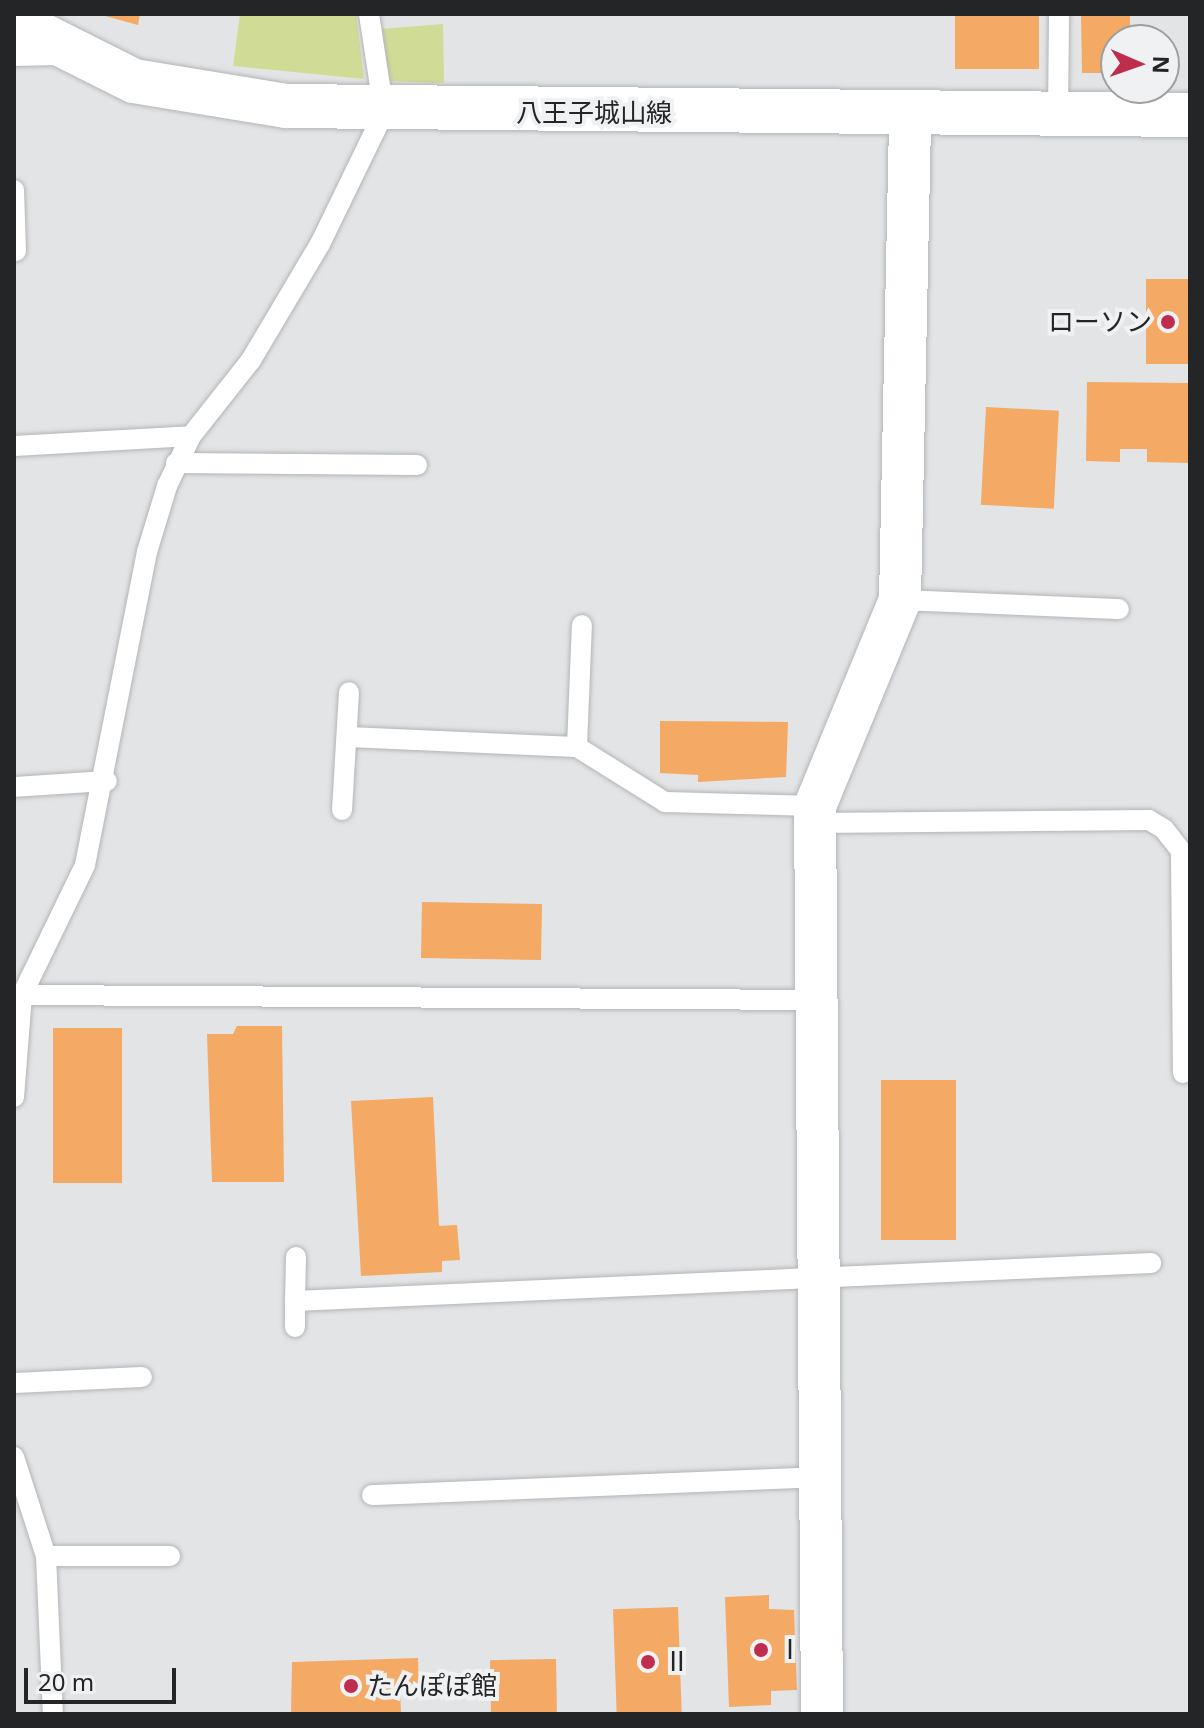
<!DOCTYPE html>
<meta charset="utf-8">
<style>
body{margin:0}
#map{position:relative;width:1204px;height:1728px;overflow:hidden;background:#e2e4e6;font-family:"Noto Sans","Noto Sans JP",sans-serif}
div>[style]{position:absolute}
.green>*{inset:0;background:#d0dc96}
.building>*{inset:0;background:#f4a965;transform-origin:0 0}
.roads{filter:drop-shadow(0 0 2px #b3b5b7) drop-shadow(0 0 2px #b3b5b7)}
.lane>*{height:20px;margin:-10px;padding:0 10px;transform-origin:10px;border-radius:10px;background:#fff}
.street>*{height:42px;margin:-21px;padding:0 21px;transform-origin:21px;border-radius:21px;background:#fff}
.secondary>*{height:44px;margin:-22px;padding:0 22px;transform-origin:22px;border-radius:22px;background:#fff}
.dots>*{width:22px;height:22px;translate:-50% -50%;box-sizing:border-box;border:4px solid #eff1f3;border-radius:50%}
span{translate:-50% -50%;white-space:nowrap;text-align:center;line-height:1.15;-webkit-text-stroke:8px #eff1f3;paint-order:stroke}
.street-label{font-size:26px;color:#242526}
.poi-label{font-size:26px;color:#242526}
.right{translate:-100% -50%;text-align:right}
.left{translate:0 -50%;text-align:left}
.frame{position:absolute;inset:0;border:16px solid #242526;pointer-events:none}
.north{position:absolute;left:1100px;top:24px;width:80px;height:80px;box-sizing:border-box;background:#eff1f3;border:2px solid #9e9fa1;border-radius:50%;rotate:92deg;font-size:22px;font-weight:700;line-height:32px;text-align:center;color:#242526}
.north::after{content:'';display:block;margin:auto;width:28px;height:36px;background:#be2d4d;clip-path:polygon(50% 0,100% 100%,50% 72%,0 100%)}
.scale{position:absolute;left:24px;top:1668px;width:152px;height:36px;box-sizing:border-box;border:4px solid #242526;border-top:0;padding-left:10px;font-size:24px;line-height:28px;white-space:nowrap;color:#242526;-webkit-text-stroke:6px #eff1f3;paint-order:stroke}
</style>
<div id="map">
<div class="green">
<i style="clip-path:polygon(240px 14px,356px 14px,364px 79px,233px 66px)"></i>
<i style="clip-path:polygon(443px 24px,444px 83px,389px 81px,381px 29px)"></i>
</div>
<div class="building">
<i style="clip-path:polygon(98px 14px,140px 14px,138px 25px)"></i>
<i style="left:955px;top:14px;width:84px;height:55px"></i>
<i style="clip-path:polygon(1081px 14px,1130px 14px,1130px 40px,1116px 40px,1116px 73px,1082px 73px)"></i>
<i style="left:1146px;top:279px;width:44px;height:85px"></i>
<i style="clip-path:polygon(1087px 382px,1190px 383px,1190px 463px,1147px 462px,1147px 449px,1120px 449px,1120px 462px,1086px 461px)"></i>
<i style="left:986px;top:407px;width:73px;height:98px;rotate:3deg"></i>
<i style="clip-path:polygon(660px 721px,788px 722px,786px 777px,698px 782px,698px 775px,660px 773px)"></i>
<i style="left:422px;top:902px;width:120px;height:56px;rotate:1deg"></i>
<i style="clip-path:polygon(237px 1026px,282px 1026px,284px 1182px,212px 1182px,207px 1034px,233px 1034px)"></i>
<i style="left:53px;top:1028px;width:69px;height:155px"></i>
<i style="left:956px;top:1080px;width:160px;height:75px;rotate:90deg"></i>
<i style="clip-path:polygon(433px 1097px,439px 1226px,457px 1225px,460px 1260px,442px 1261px,442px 1272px,361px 1276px,351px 1101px)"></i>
<i style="clip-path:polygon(769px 1595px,769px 1609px,794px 1610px,797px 1690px,771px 1691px,771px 1705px,729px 1707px,725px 1597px)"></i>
<i style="left:678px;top:1607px;width:107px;height:65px;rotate:88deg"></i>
<i style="clip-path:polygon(418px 1658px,419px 1685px,400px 1687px,401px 1714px,291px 1714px,292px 1662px)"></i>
<i style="left:556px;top:1659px;width:55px;height:66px;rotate:89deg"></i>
</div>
<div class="roads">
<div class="lane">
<i style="left:14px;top:56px;width:44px;rotate:-1.3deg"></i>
<i style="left:1058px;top:114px;width:100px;rotate:-89.4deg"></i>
<i style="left:14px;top:190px;width:61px;rotate:88.1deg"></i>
<i style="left:14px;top:446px;width:177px;rotate:-3.2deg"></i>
<i style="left:176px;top:463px;width:241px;rotate:0.5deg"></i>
<i style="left:900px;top:600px;width:219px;rotate:2.4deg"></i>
<i style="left:347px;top:737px;width:230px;rotate:2.5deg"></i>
<i style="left:577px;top:747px;width:104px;rotate:32deg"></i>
<i style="left:665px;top:802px;width:150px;rotate:1.5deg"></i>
<i style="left:577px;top:747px;width:122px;rotate:-87.7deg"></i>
<i style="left:14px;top:787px;width:93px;rotate:-3.7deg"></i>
<i style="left:342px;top:810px;width:118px;rotate:-86.6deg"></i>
<i style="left:816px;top:823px;width:333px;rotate:-0.5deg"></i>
<i style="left:1149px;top:820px;width:17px;rotate:31deg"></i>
<i style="left:1164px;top:829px;width:28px;rotate:52deg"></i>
<i style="left:1181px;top:851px;width:222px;rotate:89.5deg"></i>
<i style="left:22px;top:995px;width:798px;rotate:0.36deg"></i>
<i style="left:14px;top:1097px;width:102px;rotate:-85.5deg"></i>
<i style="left:22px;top:995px;width:144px;rotate:-64.1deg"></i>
<i style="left:85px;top:865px;width:319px;rotate:-78.8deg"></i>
<i style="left:147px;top:552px;width:69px;rotate:-73.1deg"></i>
<i style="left:167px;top:486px;width:55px;rotate:-64.4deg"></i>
<i style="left:191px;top:436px;width:97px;rotate:-51.7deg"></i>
<i style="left:251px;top:360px;width:135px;rotate:-59.3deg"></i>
<i style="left:320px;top:244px;width:147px;rotate:-64.1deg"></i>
<i style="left:384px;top:112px;width:99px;rotate:-98.7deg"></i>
<i style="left:296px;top:1257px;width:44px;rotate:91.3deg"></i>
<i style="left:295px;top:1301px;width:857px;rotate:-2.54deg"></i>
<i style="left:295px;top:1327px;width:26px;rotate:-90deg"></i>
<i style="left:14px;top:1383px;width:128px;rotate:-2.7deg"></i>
<i style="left:14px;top:1457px;width:104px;rotate:72.1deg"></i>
<i style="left:46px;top:1556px;width:158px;rotate:87.5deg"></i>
<i style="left:372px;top:1495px;width:447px;rotate:-2.3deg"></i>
<i style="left:46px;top:1556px;width:124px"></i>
</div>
<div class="street">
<i style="left:822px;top:1714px;width:908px;rotate:-90.44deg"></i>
<i style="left:815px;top:806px;width:223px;rotate:-67.6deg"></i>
<i style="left:900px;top:600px;width:485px;rotate:-88.8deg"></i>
</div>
<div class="secondary">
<i style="left:14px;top:21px;width:134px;rotate:26.6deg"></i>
<i style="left:134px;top:81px;width:154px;rotate:9.3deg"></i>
<i style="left:286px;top:106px;width:904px;rotate:0.57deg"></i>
</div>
</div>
<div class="dots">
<i style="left:1168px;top:322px;background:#be2d4d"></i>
<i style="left:761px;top:1650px;background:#be2d4d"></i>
<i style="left:648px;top:1662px;background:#be2d4d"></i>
<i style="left:351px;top:1686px;background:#be2d4d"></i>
</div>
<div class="street-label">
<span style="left:594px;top:113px">八王子城山線</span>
</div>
<div class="poi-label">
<span class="right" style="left:1152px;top:322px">ローソン</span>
<span class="left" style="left:777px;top:1650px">Ⅰ</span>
<span class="left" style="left:664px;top:1662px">Ⅱ</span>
<span class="left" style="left:367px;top:1686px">たんぽぽ館</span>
</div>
<div class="frame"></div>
<div class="north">N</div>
<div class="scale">20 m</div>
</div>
